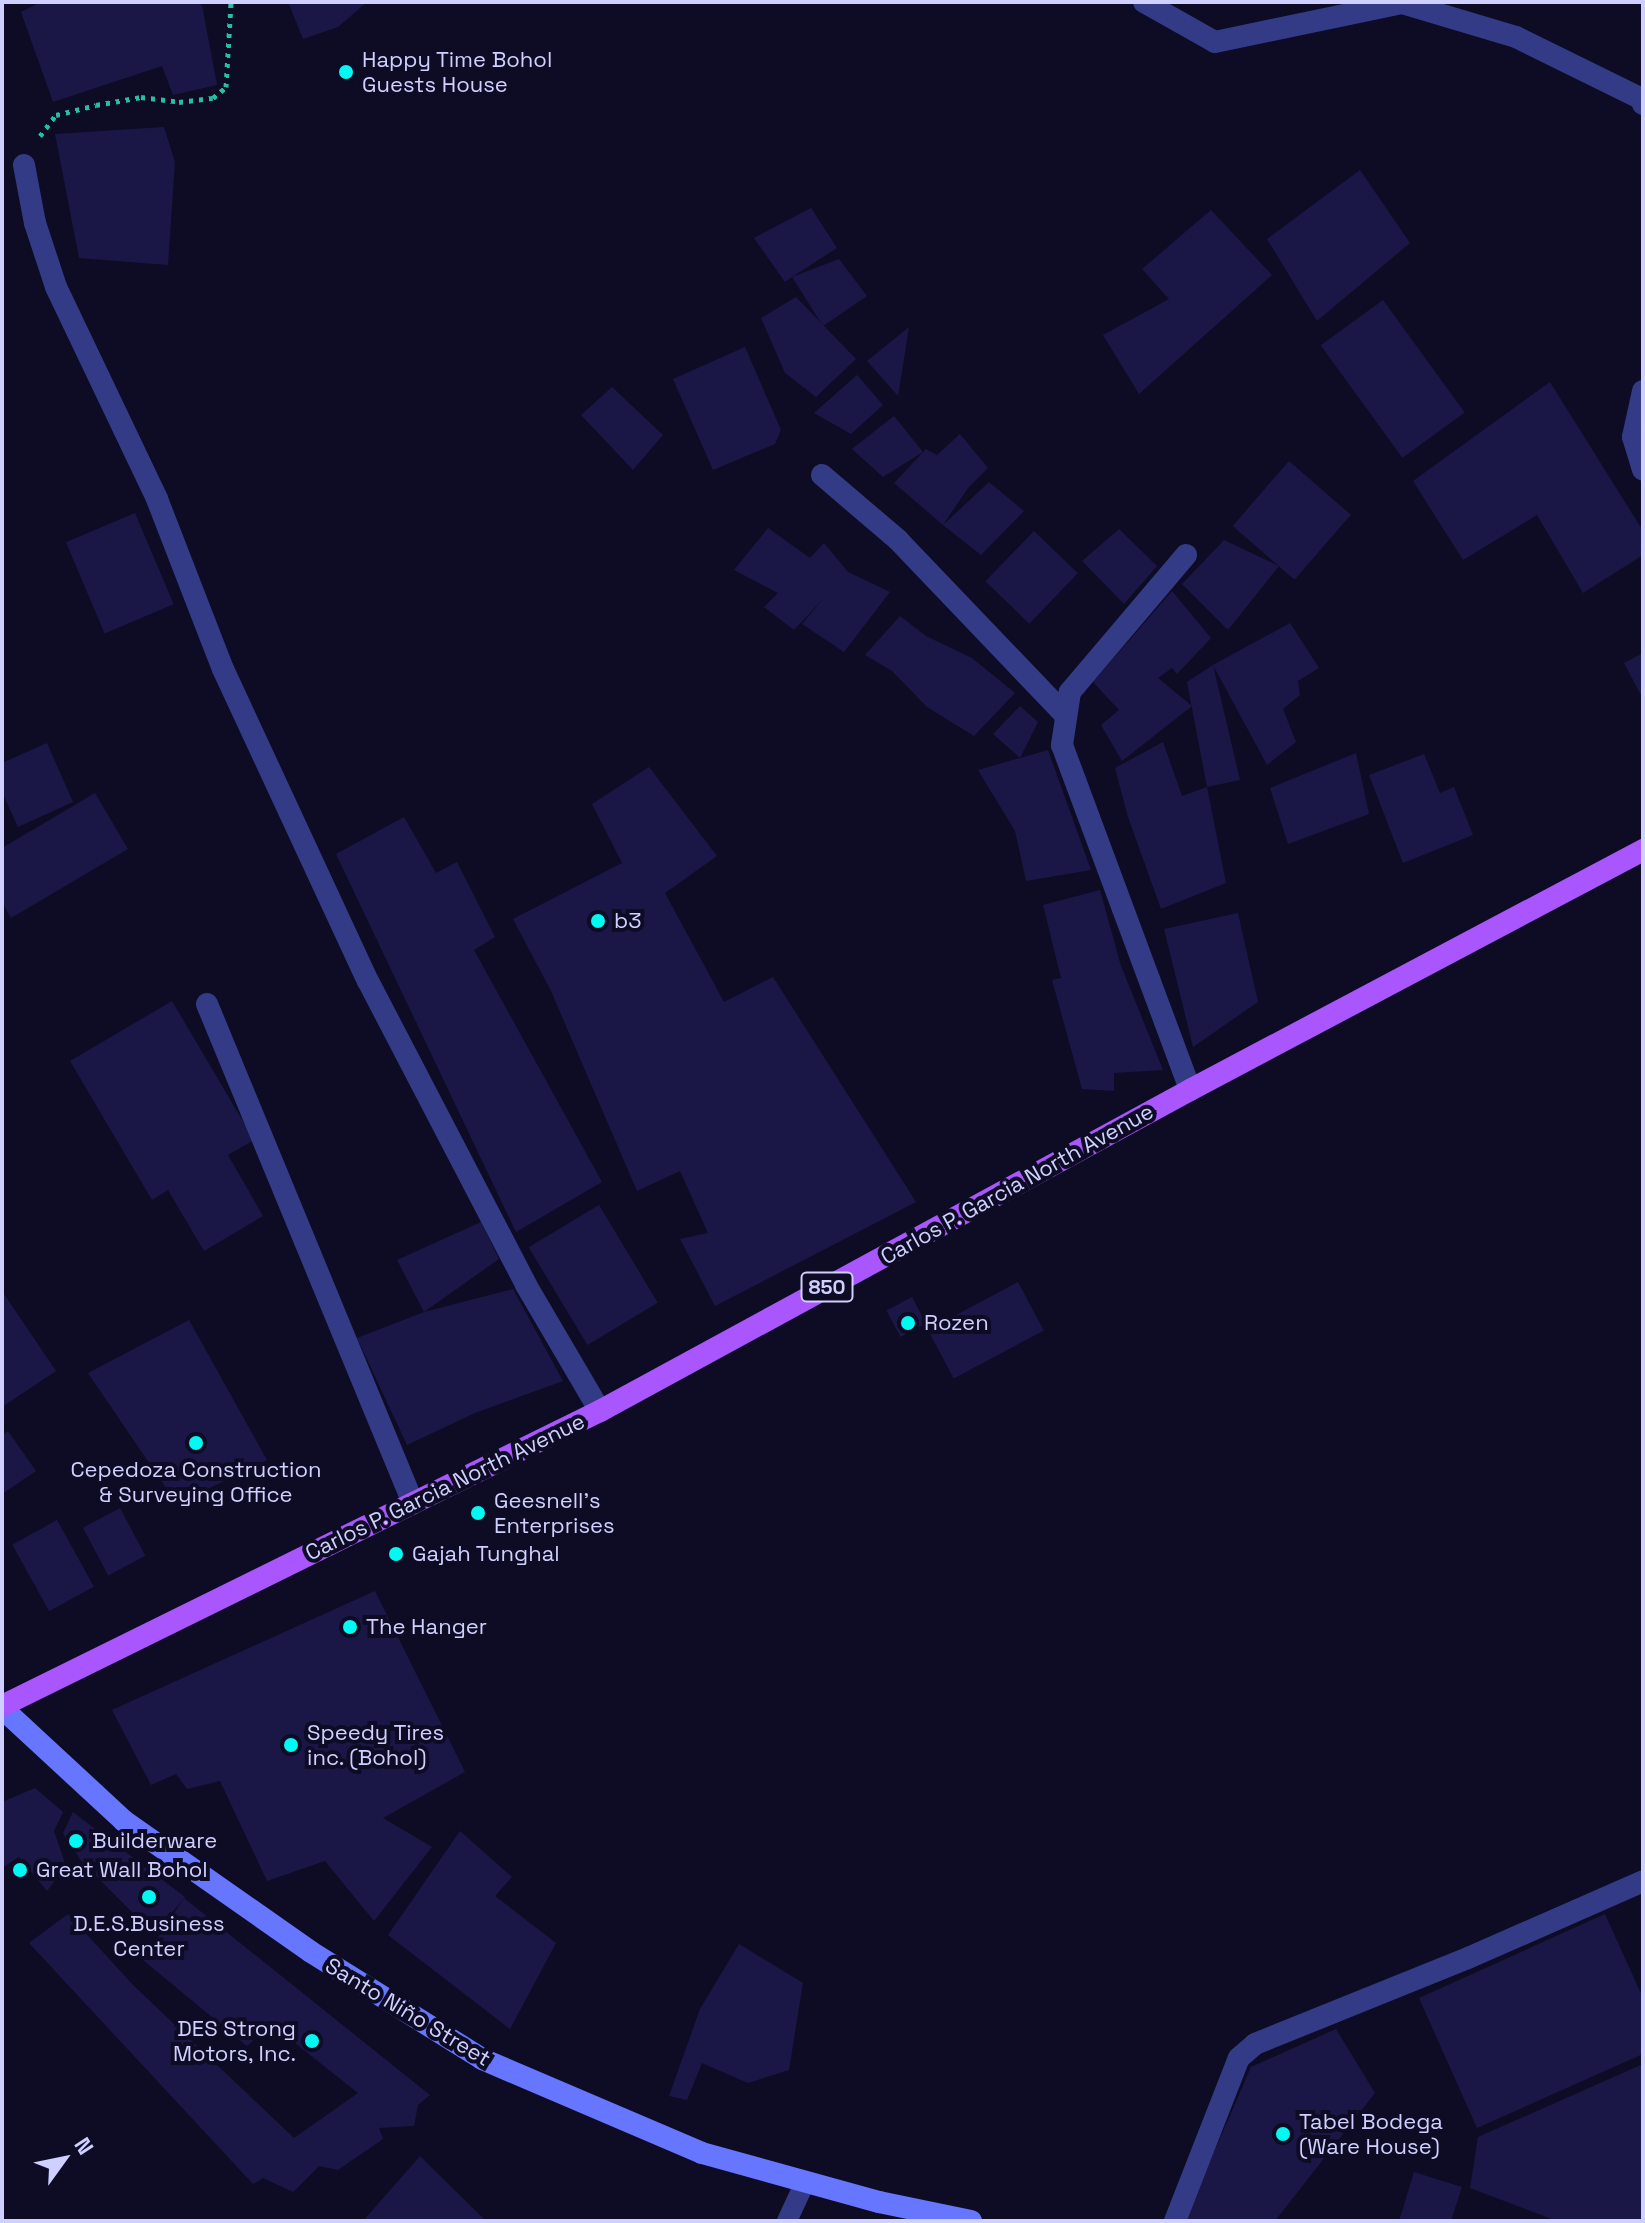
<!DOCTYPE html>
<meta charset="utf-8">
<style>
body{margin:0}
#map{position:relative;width:1645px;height:2223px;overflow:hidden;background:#0d0c24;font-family:"Space Grotesk",sans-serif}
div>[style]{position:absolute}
.building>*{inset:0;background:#1a1746;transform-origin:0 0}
.path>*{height:5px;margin-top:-2.5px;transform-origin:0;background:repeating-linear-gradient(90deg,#25bea1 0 4px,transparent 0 10px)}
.service>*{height:20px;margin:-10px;padding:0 10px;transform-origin:10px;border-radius:10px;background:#333b87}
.minor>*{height:22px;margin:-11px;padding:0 11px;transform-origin:11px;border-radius:11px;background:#333b87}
.secondary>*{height:22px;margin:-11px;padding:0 11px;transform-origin:11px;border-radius:11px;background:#6676ff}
.primary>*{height:22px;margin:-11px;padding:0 11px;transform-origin:11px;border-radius:11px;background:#aa56ff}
.dots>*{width:22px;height:22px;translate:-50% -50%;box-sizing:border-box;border:4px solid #0d0c24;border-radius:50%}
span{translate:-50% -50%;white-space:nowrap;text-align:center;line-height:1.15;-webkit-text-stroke:8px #0d0c24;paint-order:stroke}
.shield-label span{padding:2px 6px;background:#0d0c24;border:2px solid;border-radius:6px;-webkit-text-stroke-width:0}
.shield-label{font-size:20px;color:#cfd0ff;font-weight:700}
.poi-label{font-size:22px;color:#cfd0ff}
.left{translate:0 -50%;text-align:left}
.right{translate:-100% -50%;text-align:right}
.street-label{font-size:22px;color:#cfd0ff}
.frame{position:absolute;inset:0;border:4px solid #cfd0ff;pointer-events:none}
.north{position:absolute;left:24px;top:2119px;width:80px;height:80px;-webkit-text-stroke:6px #0d0c24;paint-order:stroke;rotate:57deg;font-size:22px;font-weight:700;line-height:32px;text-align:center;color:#cfd0ff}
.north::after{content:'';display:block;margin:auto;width:28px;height:36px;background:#cfd0ff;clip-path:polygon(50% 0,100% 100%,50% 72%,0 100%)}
</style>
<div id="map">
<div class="building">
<i style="clip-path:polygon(41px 2px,194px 2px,202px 5px,217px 85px,173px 95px,162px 66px,53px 102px,21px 12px)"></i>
<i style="clip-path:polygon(288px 2px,367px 2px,338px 27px,303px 39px)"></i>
<i style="clip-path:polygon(164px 127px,175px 162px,168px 265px,79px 258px,55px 134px)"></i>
<i style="clip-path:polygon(1360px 170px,1410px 243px,1317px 321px,1267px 239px)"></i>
<i style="clip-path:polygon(811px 208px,837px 248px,792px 277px,839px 259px,867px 296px,823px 326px,792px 277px,785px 282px,754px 238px)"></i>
<i style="clip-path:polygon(1211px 210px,1272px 275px,1139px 394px,1103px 335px,1169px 299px,1142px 269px)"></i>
<i style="clip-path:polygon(796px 297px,856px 359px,816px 397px,785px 373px,761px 318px)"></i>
<i style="left:1383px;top:300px;width:139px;height:77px;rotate:54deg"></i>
<i style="clip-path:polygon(909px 327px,904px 359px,898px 396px,867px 361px)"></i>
<i style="clip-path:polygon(745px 347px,781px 430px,775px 444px,713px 470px,673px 379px)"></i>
<i style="clip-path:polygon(857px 375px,883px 405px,851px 434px,814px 413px)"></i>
<i style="clip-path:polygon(1550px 382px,1643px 531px,1643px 555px,1583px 593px,1537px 515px,1463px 560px,1413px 481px)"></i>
<i style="clip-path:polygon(612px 387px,663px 435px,633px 470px,581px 415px)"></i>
<i style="clip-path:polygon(894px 416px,923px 452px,883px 477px,852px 449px)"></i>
<i style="clip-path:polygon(960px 434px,988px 468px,968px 488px,943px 525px,894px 483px,926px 449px,937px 455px)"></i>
<i style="left:1289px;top:461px;width:82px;height:86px;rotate:41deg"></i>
<i style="clip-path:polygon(989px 482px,1024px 511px,981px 555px,943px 525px)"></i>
<i style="left:135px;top:513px;width:99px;height:75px;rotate:67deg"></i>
<i style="clip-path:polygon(768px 528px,810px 558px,824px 543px,848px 572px,890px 592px,844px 652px,802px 624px,823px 599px,794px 630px,764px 607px,778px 593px,734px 570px)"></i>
<i style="clip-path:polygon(1119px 529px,1157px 566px,1124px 604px,1082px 561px)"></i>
<i style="left:1034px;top:531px;width:61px;height:70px;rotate:44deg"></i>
<i style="clip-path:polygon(1224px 540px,1279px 566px,1228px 630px,1182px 584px)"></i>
<i style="clip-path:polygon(1172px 591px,1211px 638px,1177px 674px,1172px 668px,1158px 678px,1192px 706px,1122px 761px,1101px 725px,1119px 710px,1093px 682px)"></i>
<i style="clip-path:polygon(900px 616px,926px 636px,972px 658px,1015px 693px,974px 736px,927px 707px,892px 671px,865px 655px)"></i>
<i style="clip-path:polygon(1290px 623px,1319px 668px,1298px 681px,1300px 695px,1283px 709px,1296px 742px,1267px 765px,1213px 665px)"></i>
<i style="clip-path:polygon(1643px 653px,1643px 699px,1624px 663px)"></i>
<i style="clip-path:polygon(1213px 665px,1240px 780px,1207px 787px,1187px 682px)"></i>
<i style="clip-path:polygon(1020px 706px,1038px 722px,1020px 758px,993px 734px)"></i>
<i style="clip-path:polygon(1163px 742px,1182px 796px,1207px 787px,1226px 883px,1161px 909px,1128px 817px,1115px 768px)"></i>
<i style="clip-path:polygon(47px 743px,73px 802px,18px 827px,2px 792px,2px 763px)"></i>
<i style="clip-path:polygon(1048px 750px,1091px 870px,1026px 881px,1015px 831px,978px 770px)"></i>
<i style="clip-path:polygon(1356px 753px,1369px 814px,1288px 844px,1270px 788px)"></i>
<i style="clip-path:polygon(1424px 754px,1440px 793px,1454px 787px,1473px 835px,1403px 863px,1369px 775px)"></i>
<i style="clip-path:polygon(649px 767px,717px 856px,665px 893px,724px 1002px,773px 977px,916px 1202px,715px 1306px,680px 1239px,708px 1233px,680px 1171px,637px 1191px,551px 991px,513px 919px,622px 863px,592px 804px)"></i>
<i style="clip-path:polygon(95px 793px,128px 849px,11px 918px,2px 902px,2px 848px)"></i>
<i style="clip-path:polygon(404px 817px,436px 873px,457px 862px,495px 937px,474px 950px,602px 1182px,516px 1232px,336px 854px)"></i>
<i style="clip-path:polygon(1100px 890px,1121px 966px,1163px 1070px,1114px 1073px,1114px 1091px,1082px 1089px,1052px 980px,1061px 978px,1043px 905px)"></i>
<i style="clip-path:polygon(1238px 913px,1258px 1002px,1193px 1047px,1164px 929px)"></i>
<i style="clip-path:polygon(172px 1001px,254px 1140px,228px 1155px,263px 1216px,204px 1251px,168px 1190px,152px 1200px,70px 1061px)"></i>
<i style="left:599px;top:1205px;width:114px;height:82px;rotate:59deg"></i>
<i style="clip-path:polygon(481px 1222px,499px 1259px,424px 1312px,397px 1260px)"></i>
<i style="left:1018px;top:1282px;width:55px;height:102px;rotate:62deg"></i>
<i style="clip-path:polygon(513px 1289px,563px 1381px,475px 1413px,407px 1445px,357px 1338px,424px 1312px)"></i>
<i style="clip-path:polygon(2px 1291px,56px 1371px,2px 1407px)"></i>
<i style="left:912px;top:1297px;width:30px;height:29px;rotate:62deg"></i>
<i style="clip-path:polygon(189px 1320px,267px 1460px,177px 1504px,88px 1373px)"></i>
<i style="clip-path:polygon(8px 1431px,36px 1471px,2px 1494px,2px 1435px)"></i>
<i style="left:120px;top:1508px;width:54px;height:42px;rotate:62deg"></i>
<i style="left:57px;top:1520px;width:76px;height:51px;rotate:61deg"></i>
<i style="clip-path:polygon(375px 1591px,465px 1772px,383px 1818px,432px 1847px,374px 1921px,325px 1861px,267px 1881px,220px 1781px,187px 1789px,176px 1774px,151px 1785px,112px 1710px)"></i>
<i style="clip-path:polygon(35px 1788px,63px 1812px,54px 1831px,66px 1866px,47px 1891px,19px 1857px,2px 1868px,2px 1802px)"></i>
<i style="clip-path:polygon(73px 1812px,185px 1897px,154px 1934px,82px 1862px,63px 1833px)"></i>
<i style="clip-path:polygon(460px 1831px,512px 1877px,495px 1896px,556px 1943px,510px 2029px,388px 1935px)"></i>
<i style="clip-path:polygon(184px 1898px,430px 2095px,418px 2105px,414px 2126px,379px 2128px,383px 2139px,338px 2170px,319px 2166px,293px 2192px,263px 2178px,253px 2184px,29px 1943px,68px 1914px,134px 1986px,294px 2138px,358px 2093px,271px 2024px,247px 2046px,143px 1960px)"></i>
<i style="clip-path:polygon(1605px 1914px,1643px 1998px,1643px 2054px,1477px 2128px,1419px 1998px)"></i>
<i style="clip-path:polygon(739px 1944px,803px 1983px,789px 2070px,748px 2083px,702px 2063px,687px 2100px,669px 2096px,700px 2009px)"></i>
<i style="clip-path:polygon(1336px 2029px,1375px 2093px,1275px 2221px,1184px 2221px,1251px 2067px)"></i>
<i style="clip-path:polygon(1643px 2064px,1643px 2221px,1557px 2221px,1470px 2188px,1478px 2137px)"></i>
<i style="clip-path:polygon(420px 2156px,486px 2221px,363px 2221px)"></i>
<i style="clip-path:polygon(1414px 2172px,1462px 2187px,1451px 2221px,1399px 2221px)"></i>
</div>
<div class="path">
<i style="left:40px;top:136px;width:26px;rotate:-53deg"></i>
<i style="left:56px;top:115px;width:41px;rotate:-14deg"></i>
<i style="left:96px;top:105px;width:46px;rotate:-10.1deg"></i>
<i style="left:141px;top:97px;width:38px;rotate:7deg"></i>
<i style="left:179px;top:102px;width:34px;rotate:-7deg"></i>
<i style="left:213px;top:98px;width:17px;rotate:-40deg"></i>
<i style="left:226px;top:87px;width:85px;rotate:-86.6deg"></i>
</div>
<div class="service">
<i style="left:787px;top:2221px;width:43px;rotate:-65.2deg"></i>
</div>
<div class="minor">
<i style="left:1144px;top:2px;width:81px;rotate:29.4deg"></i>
<i style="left:1215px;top:42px;width:191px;rotate:-11.8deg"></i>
<i style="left:1402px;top:3px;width:119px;rotate:16.6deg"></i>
<i style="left:1516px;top:37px;width:140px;rotate:26.2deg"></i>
<i style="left:1642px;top:99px;width:5px;rotate:79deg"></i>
<i style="left:24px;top:165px;width:59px;rotate:79.3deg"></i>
<i style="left:35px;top:223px;width:67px;rotate:71.8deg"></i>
<i style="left:56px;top:287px;width:235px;rotate:64.5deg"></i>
<i style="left:157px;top:499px;width:182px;rotate:68.8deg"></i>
<i style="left:223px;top:669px;width:344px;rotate:65.1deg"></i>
<i style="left:368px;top:981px;width:343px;rotate:62.5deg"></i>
<i style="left:526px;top:1285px;width:146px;rotate:59.6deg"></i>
<i style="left:1643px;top:391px;width:47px;rotate:102.3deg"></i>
<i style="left:1633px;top:437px;width:34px;rotate:73deg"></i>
<i style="left:822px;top:475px;width:100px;rotate:40.5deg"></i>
<i style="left:898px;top:540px;width:243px;rotate:46.3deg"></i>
<i style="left:1186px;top:555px;width:180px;rotate:130.3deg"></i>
<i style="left:1070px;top:692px;width:54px;rotate:98.6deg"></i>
<i style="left:1062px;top:745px;width:368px;rotate:69.6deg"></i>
<i style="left:207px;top:1004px;width:540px;rotate:67.57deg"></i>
<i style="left:1175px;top:2221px;width:175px;rotate:-68.6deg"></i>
<i style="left:1239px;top:2058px;width:21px;rotate:-41deg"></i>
<i style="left:1255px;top:2044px;width:230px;rotate:-22deg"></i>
<i style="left:1468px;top:1958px;width:191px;rotate:-23.7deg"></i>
</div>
<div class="secondary">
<i style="left:2px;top:1708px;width:166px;rotate:42.8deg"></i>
<i style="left:124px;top:1821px;width:228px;rotate:35deg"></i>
<i style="left:311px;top:1952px;width:202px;rotate:32deg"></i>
<i style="left:482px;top:2059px;width:239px;rotate:23.1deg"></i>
<i style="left:702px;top:2153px;width:184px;rotate:15.5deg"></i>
<i style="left:879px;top:2202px;width:94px;rotate:11.7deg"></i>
</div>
<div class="primary">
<i style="left:2px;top:1706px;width:667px;rotate:-26.26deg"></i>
<i style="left:600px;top:1411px;width:672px;rotate:-28.55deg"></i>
<i style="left:1190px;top:1090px;width:513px;rotate:-27.91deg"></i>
</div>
<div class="dots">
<i style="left:346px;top:72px;background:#00faf3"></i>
<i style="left:598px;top:921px;background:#00faf3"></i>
<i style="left:908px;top:1323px;background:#00faf3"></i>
<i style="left:196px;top:1443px;background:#00faf3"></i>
<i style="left:478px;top:1513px;background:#00faf3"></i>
<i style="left:396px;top:1554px;background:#00faf3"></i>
<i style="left:350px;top:1627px;background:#00faf3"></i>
<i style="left:291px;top:1745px;background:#00faf3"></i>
<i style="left:76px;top:1841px;background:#00faf3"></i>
<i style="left:20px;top:1870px;background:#00faf3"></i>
<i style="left:149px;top:1897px;background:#00faf3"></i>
<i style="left:312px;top:2041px;background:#00faf3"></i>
<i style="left:1283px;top:2134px;background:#00faf3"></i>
</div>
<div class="shield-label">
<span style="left:827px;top:1287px">850</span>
</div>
<div class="poi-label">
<span class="left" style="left:362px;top:72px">Happy Time Bohol<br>Guests House</span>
<span class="left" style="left:614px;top:921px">b3</span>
<span class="left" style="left:924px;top:1323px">Rozen</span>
<span style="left:196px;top:1482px">Cepedoza Construction<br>&amp; Surveying Office</span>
<span class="left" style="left:494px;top:1513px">Geesnell's<br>Enterprises</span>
<span class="left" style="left:412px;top:1554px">Gajah Tunghal</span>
<span class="left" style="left:366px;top:1627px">The Hanger</span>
<span class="left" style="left:307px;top:1745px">Speedy Tires<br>inc. (Bohol)</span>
<span class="left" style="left:92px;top:1841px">Builderware</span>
<span class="left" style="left:36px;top:1870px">Great Wall Bohol</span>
<span style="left:149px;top:1936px">D.E.S.Business<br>Center</span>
<span class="right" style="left:296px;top:2041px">DES Strong<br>Motors, Inc.</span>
<span class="left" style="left:1299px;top:2134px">Tabel Bodega<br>(Ware House)</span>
</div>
<div class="street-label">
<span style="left:1017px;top:1184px;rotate:-29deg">Carlos P. Garcia North Avenue</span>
<span style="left:445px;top:1487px;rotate:-26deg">Carlos P. Garcia North Avenue</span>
<span style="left:408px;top:2012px;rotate:31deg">Santo Niño Street</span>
</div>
<div class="frame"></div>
<div class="north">N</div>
</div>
